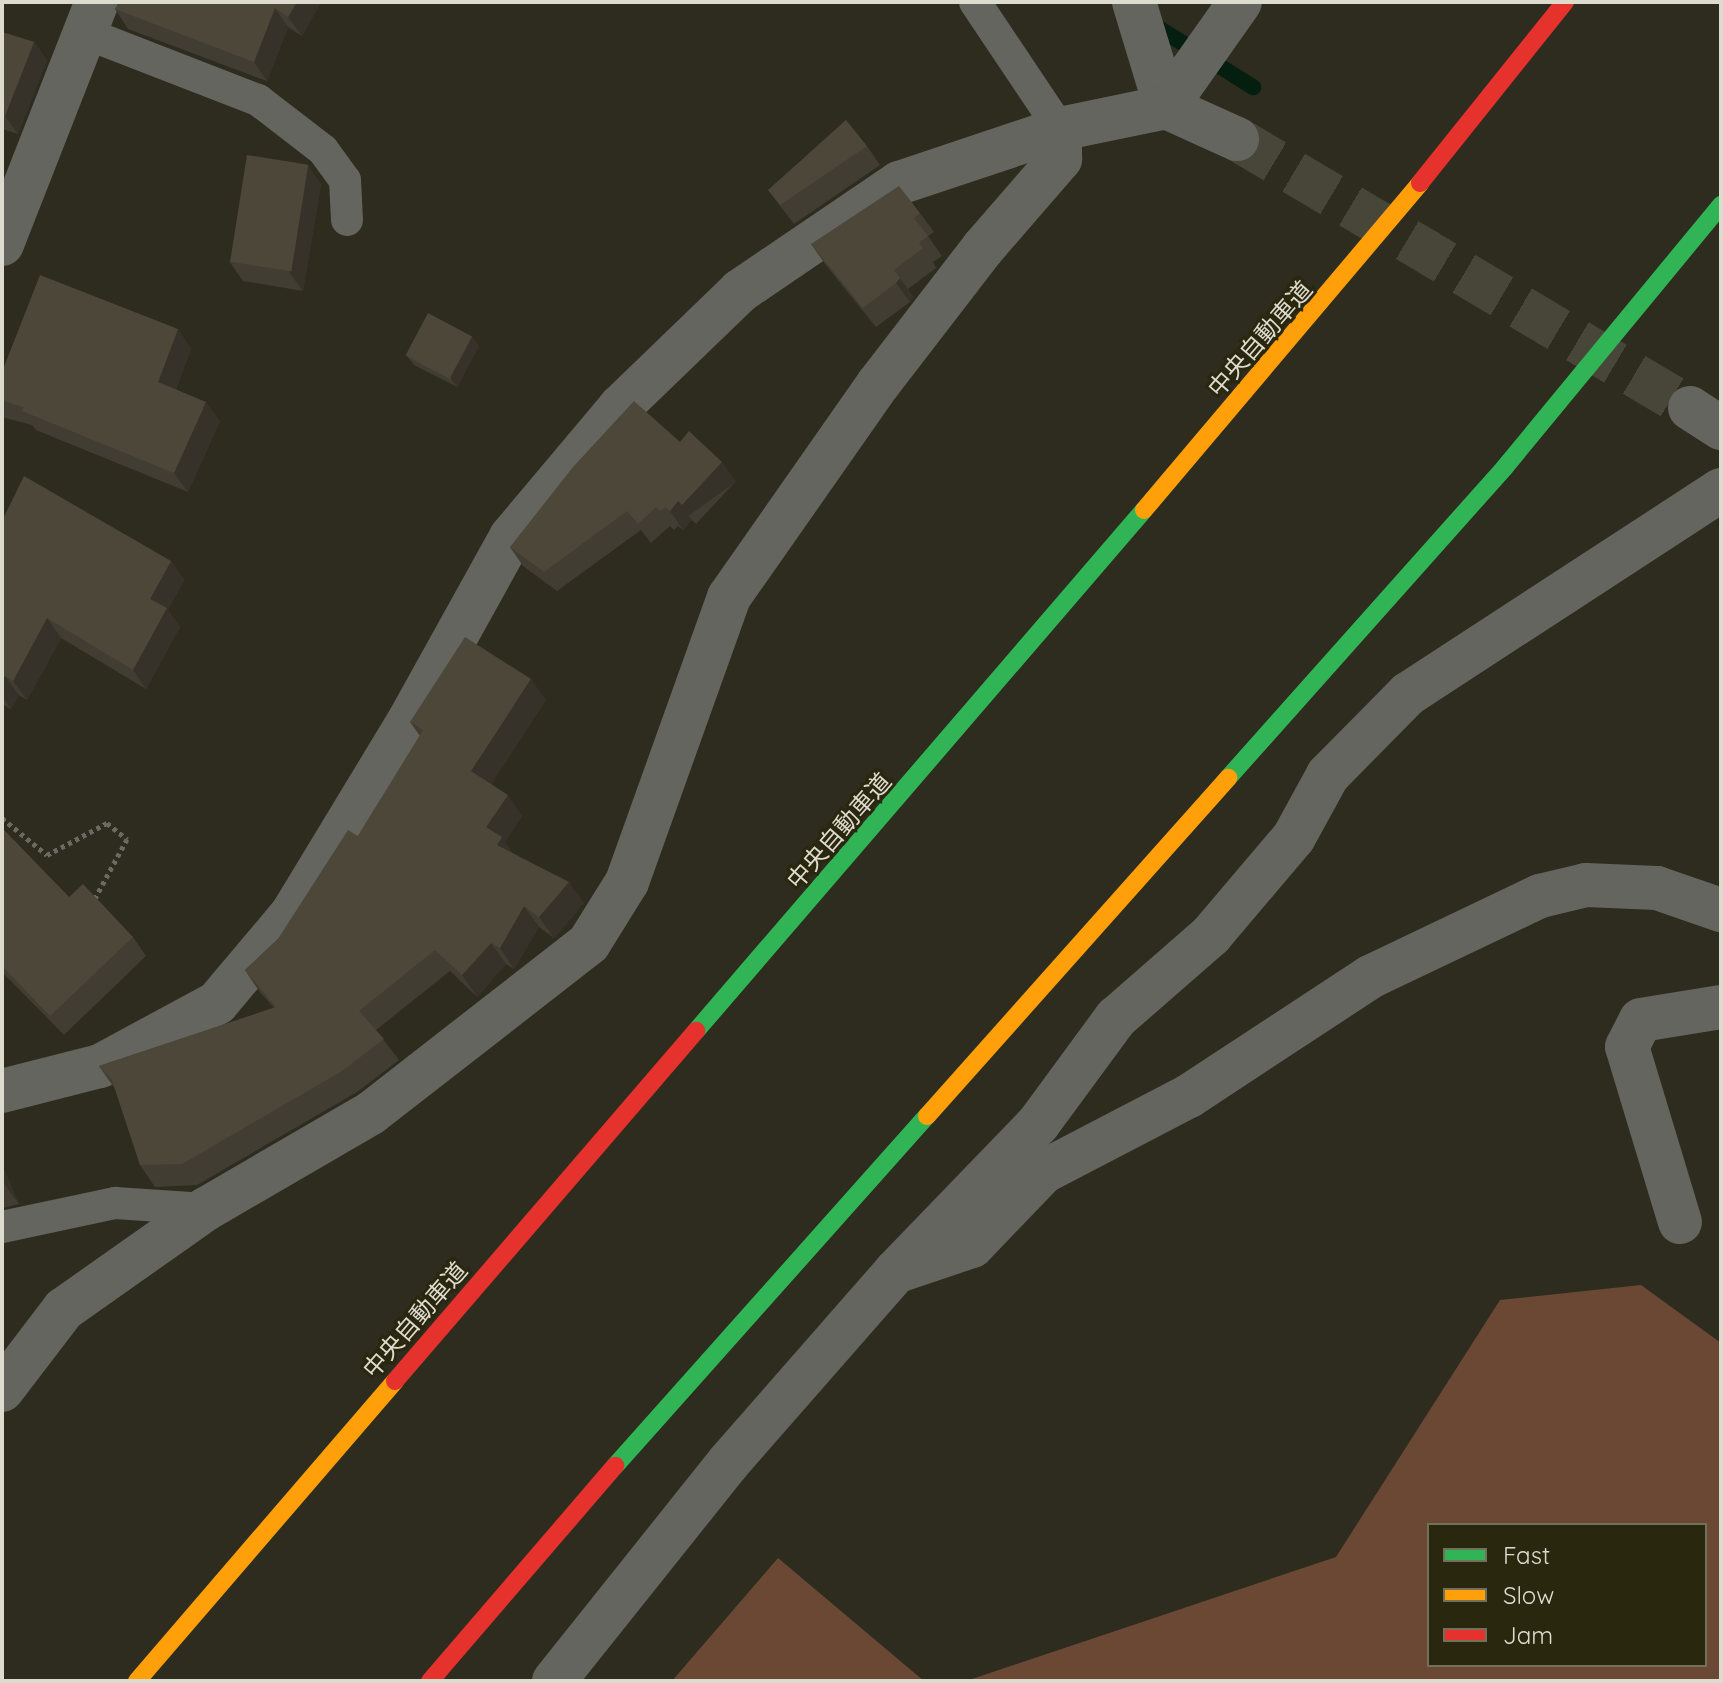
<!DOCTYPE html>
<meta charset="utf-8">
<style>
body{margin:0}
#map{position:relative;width:1723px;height:1683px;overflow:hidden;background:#2e2c1f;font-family:Quicksand,"Noto Sans JP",sans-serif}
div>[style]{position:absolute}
.forest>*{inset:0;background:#6b4834}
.stream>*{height:16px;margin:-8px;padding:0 8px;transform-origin:8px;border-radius:8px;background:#041f0f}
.street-tunnel>*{height:44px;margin-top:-22px;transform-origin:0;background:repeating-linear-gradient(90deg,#484639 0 44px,transparent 0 66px)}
.path>*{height:5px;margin-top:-2.5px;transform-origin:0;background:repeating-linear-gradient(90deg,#696a62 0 4px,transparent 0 8px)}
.lane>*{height:32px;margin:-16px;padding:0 16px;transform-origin:16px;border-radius:16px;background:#63655e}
.street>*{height:44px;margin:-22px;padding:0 22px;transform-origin:22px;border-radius:22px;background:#63655e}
.fast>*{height:18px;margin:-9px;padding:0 9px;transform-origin:9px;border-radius:9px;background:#30b455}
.slow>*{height:18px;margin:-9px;padding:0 9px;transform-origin:9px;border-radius:9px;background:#ff9f0a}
.jam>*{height:18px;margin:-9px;padding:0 9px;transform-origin:9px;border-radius:9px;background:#e5322d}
.wall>*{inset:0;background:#423d32}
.shaded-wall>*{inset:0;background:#363229;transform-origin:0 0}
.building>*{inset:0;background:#4d473a;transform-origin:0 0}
span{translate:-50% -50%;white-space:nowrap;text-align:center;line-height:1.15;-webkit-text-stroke:6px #2a270f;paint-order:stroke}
.street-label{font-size:24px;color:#dddbcd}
.frame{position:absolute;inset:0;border:4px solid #dddbcd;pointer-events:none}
.legend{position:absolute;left:1427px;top:1523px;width:280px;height:144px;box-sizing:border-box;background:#2a270f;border:2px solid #726f5b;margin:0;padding:10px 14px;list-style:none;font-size:24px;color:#dddbcd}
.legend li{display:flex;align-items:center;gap:16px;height:40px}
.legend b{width:40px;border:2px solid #726f5b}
</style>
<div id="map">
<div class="forest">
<i style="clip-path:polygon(evenodd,1641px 1285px,1721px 1343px,1721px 1681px,966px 1681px,1336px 1557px,1500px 1300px,1641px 1285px,1429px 1525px,1705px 1525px,1705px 1665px,1429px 1665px,1429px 1525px)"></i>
<i style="clip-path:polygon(778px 1558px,924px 1681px,672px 1681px)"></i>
</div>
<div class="stream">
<i style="left:1149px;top:22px;width:123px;rotate:32deg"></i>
</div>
<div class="street-tunnel">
<i style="left:1237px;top:139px;width:527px;rotate:30.7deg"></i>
</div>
<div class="path">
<i style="left:2px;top:818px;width:58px;rotate:39.4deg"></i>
<i style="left:47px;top:855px;width:68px;rotate:-28.1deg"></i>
<i style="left:107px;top:823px;width:26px;rotate:39deg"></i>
<i style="left:127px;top:839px;width:69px;rotate:118.4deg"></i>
</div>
<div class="lane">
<i style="left:975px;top:2px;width:153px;rotate:56.2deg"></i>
<i style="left:85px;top:33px;width:186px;rotate:21.2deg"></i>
<i style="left:258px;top:100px;width:82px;rotate:37.6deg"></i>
<i style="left:323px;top:150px;width:37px;rotate:54deg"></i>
<i style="left:345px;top:180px;width:40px;rotate:87.1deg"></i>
<i style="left:2px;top:1227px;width:116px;rotate:-12deg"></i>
<i style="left:115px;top:1203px;width:91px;rotate:3.8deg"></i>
</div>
<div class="street">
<i style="left:1134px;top:2px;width:110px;rotate:73.1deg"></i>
<i style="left:1166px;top:107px;width:128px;rotate:-54.8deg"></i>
<i style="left:2px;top:244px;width:260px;rotate:-68.6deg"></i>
<i style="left:1690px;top:408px;width:37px;rotate:33deg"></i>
<i style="left:2px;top:1091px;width:101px;rotate:-14.3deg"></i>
<i style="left:100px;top:1066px;width:133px;rotate:-28.3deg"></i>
<i style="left:217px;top:1003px;width:116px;rotate:-49.9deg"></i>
<i style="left:292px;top:914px;width:226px;rotate:-58.8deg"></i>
<i style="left:409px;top:721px;width:210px;rotate:-61deg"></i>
<i style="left:511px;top:537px;width:170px;rotate:-50deg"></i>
<i style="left:620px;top:407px;width:167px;rotate:-44deg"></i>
<i style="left:740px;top:291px;width:192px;rotate:-34.2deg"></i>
<i style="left:899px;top:183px;width:170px;rotate:-18.5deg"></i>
<i style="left:1060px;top:129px;width:108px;rotate:-11.7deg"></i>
<i style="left:1166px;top:107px;width:78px;rotate:24.3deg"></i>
<i style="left:1680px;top:1222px;width:183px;rotate:-106.8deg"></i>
<i style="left:1627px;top:1047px;width:30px;rotate:-63deg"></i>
<i style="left:1641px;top:1020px;width:81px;rotate:-9.2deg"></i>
<i style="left:901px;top:1270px;width:75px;rotate:-18.7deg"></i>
<i style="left:972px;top:1246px;width:103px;rotate:-46.2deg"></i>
<i style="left:1043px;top:1172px;width:165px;rotate:-27.5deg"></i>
<i style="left:1189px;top:1096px;width:217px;rotate:-33.3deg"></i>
<i style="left:1370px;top:977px;width:188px;rotate:-25.5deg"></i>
<i style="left:1540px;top:896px;width:47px;rotate:-13.4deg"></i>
<i style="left:1586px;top:885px;width:71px;rotate:2.4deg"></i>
<i style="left:1657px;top:888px;width:68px;rotate:19deg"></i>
<i style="left:2px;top:1390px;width:102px;rotate:-52.6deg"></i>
<i style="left:64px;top:1309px;width:174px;rotate:-35.2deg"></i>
<i style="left:206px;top:1209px;width:191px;rotate:-30.2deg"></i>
<i style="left:371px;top:1113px;width:276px;rotate:-37.9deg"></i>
<i style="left:589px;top:943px;width:72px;rotate:-58.1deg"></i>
<i style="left:627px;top:882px;width:303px;rotate:-70.3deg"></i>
<i style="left:729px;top:597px;width:261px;rotate:-55deg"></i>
<i style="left:879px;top:383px;width:170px;rotate:-52.4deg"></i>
<i style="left:983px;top:248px;width:118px;rotate:-49.1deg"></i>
<i style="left:1060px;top:159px;width:30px;rotate:-90deg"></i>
<i style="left:554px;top:1681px;width:279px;rotate:-51.4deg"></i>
<i style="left:728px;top:1463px;width:254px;rotate:-48.8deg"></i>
<i style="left:895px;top:1272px;width:206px;rotate:-46deg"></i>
<i style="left:1038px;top:1124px;width:132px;rotate:-53.7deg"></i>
<i style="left:1116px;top:1018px;width:126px;rotate:-41.1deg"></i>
<i style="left:1211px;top:935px;width:128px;rotate:-49.7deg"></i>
<i style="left:1294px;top:837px;width:71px;rotate:-61.3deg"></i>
<i style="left:1328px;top:775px;width:114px;rotate:-45.4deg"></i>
<i style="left:1408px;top:694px;width:374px;rotate:-33.1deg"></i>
</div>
<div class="fast">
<i style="left:1228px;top:778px;width:416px;rotate:-48.3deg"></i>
<i style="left:1505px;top:467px;width:340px;rotate:-50.5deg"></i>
<i style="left:696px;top:1031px;width:687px;rotate:-49.31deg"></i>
<i style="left:615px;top:1466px;width:469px;rotate:-48.3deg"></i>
</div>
<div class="slow">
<i style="left:1144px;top:510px;width:428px;rotate:-49.8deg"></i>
<i style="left:927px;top:1116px;width:453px;rotate:-48.3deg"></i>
<i style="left:137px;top:1681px;width:396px;rotate:-49.3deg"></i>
</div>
<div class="jam">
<i style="left:1420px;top:183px;width:232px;rotate:-51.3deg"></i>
<i style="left:395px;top:1381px;width:462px;rotate:-49.3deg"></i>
<i style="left:430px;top:1681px;width:284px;rotate:-49.3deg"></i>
</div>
<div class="wall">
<i style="clip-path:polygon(119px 2px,321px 2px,302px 36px,288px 27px,267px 81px,128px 29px,115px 9px)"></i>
<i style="clip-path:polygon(2px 32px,34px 42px,47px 60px,18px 134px,2px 129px)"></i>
<i style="clip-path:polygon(867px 146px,880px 165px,794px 224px,768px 190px)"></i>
<i style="clip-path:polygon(321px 184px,303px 291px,243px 281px,229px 261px)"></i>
<i style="clip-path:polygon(920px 213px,934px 232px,928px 236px,942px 256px,933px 262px,936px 268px,908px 289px,913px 297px,910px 302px,876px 327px,825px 264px,811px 244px)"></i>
<i style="clip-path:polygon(178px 329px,191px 349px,176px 389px,220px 421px,188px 492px,36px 430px,32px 425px,5px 418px,2px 413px,2px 372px)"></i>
<i style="clip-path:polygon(479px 346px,457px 387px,414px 365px,407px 356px)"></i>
<i style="clip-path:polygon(680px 442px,736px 481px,696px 524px,692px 520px,683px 530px,678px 526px,674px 530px,670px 526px,651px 543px,641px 530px,557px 591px,523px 566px,510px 547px)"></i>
<i style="clip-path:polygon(2px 521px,171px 561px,184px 580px,168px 610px,180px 627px,146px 689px,61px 638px,27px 700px,19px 695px,11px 709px,4px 705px,2px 707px)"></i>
<i style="clip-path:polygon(546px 700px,491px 784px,522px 816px,505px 842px,512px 853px,584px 903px,554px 938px,539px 927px,514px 969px,506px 964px,477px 997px,450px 971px,376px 1030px,399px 1060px,357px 1092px,197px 1185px,155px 1187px,140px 1165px,115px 1089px,99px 1066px,274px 1008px,259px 991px,245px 970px,278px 939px,358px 836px,420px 736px,410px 722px)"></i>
<i style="clip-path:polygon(2px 828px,69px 897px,133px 937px,146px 956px,64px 1035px,2px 972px)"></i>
<i style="clip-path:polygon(2px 1165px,19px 1204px,2px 1208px)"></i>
</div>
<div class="shaded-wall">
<i style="clip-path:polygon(297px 2px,321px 2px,302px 36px,288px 17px)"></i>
<i style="clip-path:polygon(275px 8px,288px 27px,267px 81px,254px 62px)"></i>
<i style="clip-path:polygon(34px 42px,47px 60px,18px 134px,5px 116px)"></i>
<i style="clip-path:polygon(308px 165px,321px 184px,303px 291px,289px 272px)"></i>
<i style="clip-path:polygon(900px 278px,913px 297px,910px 302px,896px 283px)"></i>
<i style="clip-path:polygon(178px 329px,191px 349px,171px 401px,158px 382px)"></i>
<i style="clip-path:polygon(472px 336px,479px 346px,457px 387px,450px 377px)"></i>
<i style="clip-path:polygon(206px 402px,220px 421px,188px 492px,174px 473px)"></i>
<i style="left:722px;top:462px;width:24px;height:59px;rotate:54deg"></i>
<i style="clip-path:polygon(678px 501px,692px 520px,683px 530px,670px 511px)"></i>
<i style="clip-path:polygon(171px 561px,184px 580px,168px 610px,180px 627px,146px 689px,133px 670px,150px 599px)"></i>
<i style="clip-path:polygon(47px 618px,61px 638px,27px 700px,13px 681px)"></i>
<i style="clip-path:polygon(5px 676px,19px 695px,11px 709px,2px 696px,2px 682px)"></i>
<i style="clip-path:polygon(531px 679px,546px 700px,486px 792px,471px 771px)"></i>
<i style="clip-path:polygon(508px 795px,522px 816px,505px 842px,516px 859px,512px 866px,486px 827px)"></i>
<i style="clip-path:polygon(569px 882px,584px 903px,554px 938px,539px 917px)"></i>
<i style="clip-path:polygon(524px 906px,539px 927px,514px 969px,500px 948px)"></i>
<i style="clip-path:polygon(491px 943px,506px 964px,477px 997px,462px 975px)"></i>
<i style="clip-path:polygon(2px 1165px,19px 1204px,5px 1185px,2px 1177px)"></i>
</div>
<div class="building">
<i style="clip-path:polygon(119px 2px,297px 2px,288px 17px,275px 8px,254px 62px,115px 9px)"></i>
<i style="clip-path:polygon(2px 32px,34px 42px,5px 116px,2px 115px)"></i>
<i style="clip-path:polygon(846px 120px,867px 146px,780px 205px,768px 190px)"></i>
<i style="left:247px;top:155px;width:62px;height:108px;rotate:9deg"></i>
<i style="clip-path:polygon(899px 186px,920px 213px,914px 218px,928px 236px,919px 243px,923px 248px,894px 270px,900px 278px,896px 283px,863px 308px,811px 244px)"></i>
<i style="clip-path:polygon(40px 275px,178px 329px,158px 382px,206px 402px,174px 473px,22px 411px,24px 407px,2px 401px,2px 372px)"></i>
<i style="left:428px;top:313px;width:50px;height:48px;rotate:28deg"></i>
<i style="clip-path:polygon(634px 401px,680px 442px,689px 431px,722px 462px,682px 505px,678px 501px,670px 511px,665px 507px,660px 511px,656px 507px,638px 524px,627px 511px,544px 572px,510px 547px,573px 467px)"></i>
<i style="clip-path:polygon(24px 476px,171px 561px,150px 599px,167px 608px,133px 670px,47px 618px,13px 681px,5px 676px,2px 682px,2px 521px)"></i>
<i style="clip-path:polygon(465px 637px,531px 679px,471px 771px,508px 795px,486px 827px,502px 837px,497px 845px,569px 882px,539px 917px,524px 906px,500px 948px,491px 943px,462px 975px,435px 950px,359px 1011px,384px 1039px,342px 1071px,182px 1164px,140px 1165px,112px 1080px,99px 1066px,276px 1007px,245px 970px,278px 939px,348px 830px,358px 836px,423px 730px,410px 722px)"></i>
<i style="clip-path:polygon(2px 828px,69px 897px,83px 884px,133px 937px,50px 1016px,2px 966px)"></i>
</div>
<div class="street-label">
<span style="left:1260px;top:339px;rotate:-49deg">中央自動車道</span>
<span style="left:839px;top:831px;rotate:-49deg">中央自動車道</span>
<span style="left:415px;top:1320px;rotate:-49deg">中央自動車道</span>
</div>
<div class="frame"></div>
<ul class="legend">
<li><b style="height:10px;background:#30b455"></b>Fast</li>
<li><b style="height:10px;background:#ff9f0a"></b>Slow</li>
<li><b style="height:10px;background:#e5322d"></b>Jam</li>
</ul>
</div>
